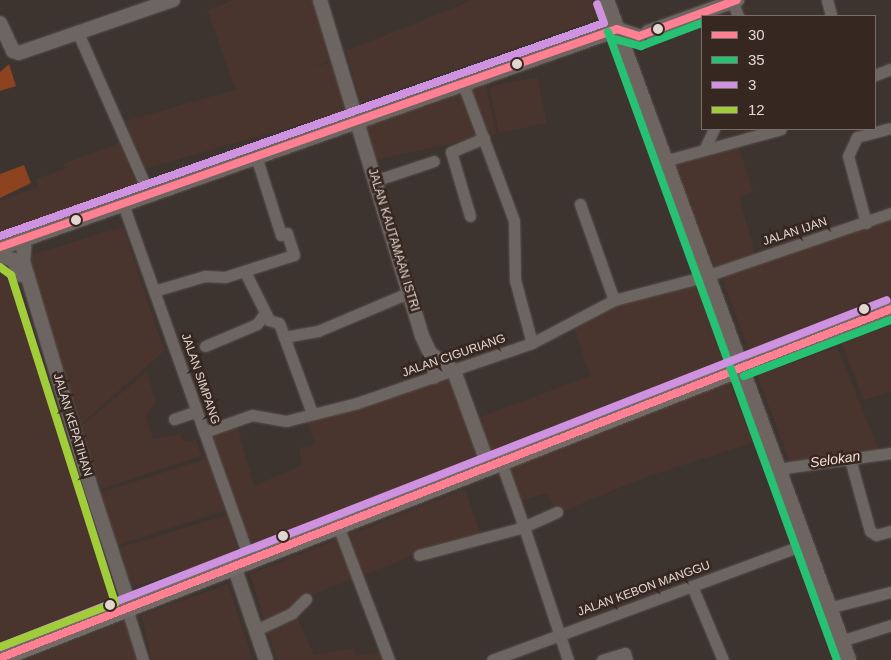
<!DOCTYPE html>
<style>
body{margin:0}
#map{position:relative;width:891px;height:660px;overflow:hidden;background:#3d3430;font-family:Helvetica,sans-serif}
div>[style]{position:absolute}
.built>*{inset:0;background:#49352d;transform-origin:0 0}
.forest>*{inset:0;background:#8d4220}
.stream>*{height:3px;margin:-1.5px;padding:0 1.5px;transform-origin:1.5px;border-radius:1.5px;background:#421a07}
.roads{filter:drop-shadow(0 0 1px #59514e) drop-shadow(0 0 1px #59514e)}
.minor>*{height:11px;margin:-5.5px;padding:0 5.5px;transform-origin:5.5px;border-radius:5.5px;background:#6c6562}
.tertiary>*{height:14px;margin:-7px;padding:0 7px;transform-origin:7px;border-radius:7px;background:#6c6562}
.secondary>*{height:16px;margin:-8px;padding:0 8px;transform-origin:8px;border-radius:8px;background:#6e6460}
.primary>*{height:18px;margin:-9px;padding:0 9px;transform-origin:9px;border-radius:9px;background:#756a65}
.bus-1>*{height:8px;margin:-4px;padding:0 4px;transform-origin:4px;border-radius:4px;background:#ff8093}
.bus-2>*{height:8px;margin:-4px;padding:0 4px;transform-origin:4px;border-radius:4px;background:#26c172}
.bus-3>*{height:8px;margin:-4px;padding:0 4px;transform-origin:4px;border-radius:4px;background:#cf92e0}
.bus-4>*{height:8px;margin:-4px;padding:0 4px;transform-origin:4px;border-radius:4px;background:#a2cd3a}
.dots>*{width:14px;height:14px;translate:-50% -50%;box-sizing:border-box;border:2px solid #372721;border-radius:50%}
span{translate:-50% -50%;white-space:nowrap;text-align:center;line-height:1.15;-webkit-text-stroke:5px #372721;paint-order:stroke}
.street-label{font-size:12px;color:#e1d6d2}
.water-label{font-size:14px;color:#f6ddd3;font-style:italic}
.legend{position:absolute;left:701px;top:15px;width:175px;height:115px;box-sizing:border-box;background:#372721;border:1px solid #7b6d68;margin:0;padding:6px 9px;list-style:none;font-size:15px;color:#e1d6d2}
.legend li{display:flex;align-items:center;gap:10px;height:25px}
.legend b{width:25px;border:1px solid #7b6d68}
</style>
<div id="map">
<div class="built">
<i style="clip-path:polygon(235px 0,314px 0,331px 60px,239px 98px,207px 10px)"></i>
<i style="clip-path:polygon(473px 0,592px 0,599px 18px,361px 103px,346px 51px)"></i>
<i style="left:332px;top:62px;width:51px;height:214px;rotate:74deg"></i>
<i style="left:537px;top:77px;width:47px;height:49px;rotate:78deg"></i>
<i style="left:486px;top:85px;width:50px;height:130px;rotate:78deg"></i>
<i style="clip-path:polygon(737px 142px,753px 192px,739px 197px,756px 257px,717px 270px,671px 160px)"></i>
<i style="clip-path:polygon(119px 143px,139px 190px,0 241px,0 201px,39px 187px,36px 179px,66px 169px,63px 164px)"></i>
<i style="clip-path:polygon(891px 220px,891px 302px,751px 356px,721px 275px)"></i>
<i style="clip-path:polygon(123px 227px,164px 351px,80px 425px,27px 256px)"></i>
<i style="clip-path:polygon(5px 264px,115px 598px,0 642px,0 266px)"></i>
<i style="clip-path:polygon(698px 282px,725px 357px,718px 368px,489px 454px,475px 419px,590px 376px,574px 327px,612px 304px)"></i>
<i style="clip-path:polygon(891px 325px,891px 392px,864px 400px,842px 344px)"></i>
<i style="clip-path:polygon(837px 347px,880px 453px,791px 464px,757px 376px)"></i>
<i style="clip-path:polygon(147px 372px,156px 403px,145px 414px,153px 439px,180px 434px,184px 442px,196px 440px,201px 456px,101px 489px,80px 427px)"></i>
<i style="clip-path:polygon(452px 379px,482px 458px,252px 548px,209px 434px,236px 423px,254px 486px,303px 465px,299px 448px,315px 444px,306px 418px)"></i>
<i style="clip-path:polygon(729px 381px,753px 442px,643px 478px,556px 514px,548px 493px,519px 501px,509px 468px)"></i>
<i style="left:208px;top:458px;width:55px;height:113px;rotate:72deg"></i>
<i style="clip-path:polygon(465px 489px,481px 536px,432px 548px,304px 598px,297px 608px,265px 621px,250px 574px)"></i>
<i style="left:227px;top:515px;width:41px;height:112px;rotate:73deg"></i>
<i style="clip-path:polygon(228px 584px,253px 660px,152px 660px,141px 615px)"></i>
<i style="clip-path:polygon(295px 614px,314px 655px,354px 648px,357px 656px,385px 651px,389px 660px,277px 660px,266px 626px)"></i>
<i style="clip-path:polygon(125px 621px,139px 660px,25px 660px)"></i>
</div>
<div class="forest">
<i style="clip-path:polygon(9px 64px,16px 86px,0 91px,0 72px)"></i>
<i style="clip-path:polygon(24px 165px,31px 183px,0 198px,0 174px)"></i>
</div>
<div class="stream">
<i style="left:610px;top:38px;width:39px;rotate:69deg"></i>
</div>
<div class="roads">
<div class="minor">
<i style="left:827px;top:0;width:16px;rotate:75deg"></i>
<i style="left:732px;top:1px;width:16px;rotate:68deg"></i>
<i style="left:78px;top:33px;width:176px;rotate:66.2deg"></i>
<i style="left:875px;top:75px;width:17px;rotate:-21deg"></i>
<i style="left:462px;top:81px;width:149px;rotate:69.6deg"></i>
<i style="left:514px;top:221px;width:59px;rotate:89deg"></i>
<i style="left:515px;top:280px;width:65px;rotate:74.9deg"></i>
<i style="left:705px;top:148px;width:21px;rotate:-65deg"></i>
<i style="left:664px;top:161px;width:121px;rotate:-15.3deg"></i>
<i style="left:374px;top:181px;width:63px;rotate:-18.4deg"></i>
<i style="left:123px;top:204px;width:381px;rotate:70.4deg"></i>
<i style="left:580px;top:204px;width:102px;rotate:70.5deg"></i>
<i style="left:470px;top:216px;width:67px;rotate:-106.5deg"></i>
<i style="left:451px;top:152px;width:36px;rotate:-23deg"></i>
<i style="left:866px;top:223px;width:69px;rotate:-105deg"></i>
<i style="left:848px;top:156px;width:21px;rotate:-65deg"></i>
<i style="left:857px;top:137px;width:35px;rotate:-15deg"></i>
<i style="left:245px;top:272px;width:54px;rotate:63.4deg"></i>
<i style="left:269px;top:320px;width:10px;rotate:17deg"></i>
<i style="left:279px;top:323px;width:96px;rotate:69.9deg"></i>
<i style="left:154px;top:291px;width:53px;rotate:-16.4deg"></i>
<i style="left:205px;top:276px;width:20px;rotate:3deg"></i>
<i style="left:225px;top:277px;width:72px;rotate:-17.7deg"></i>
<i style="left:294px;top:255px;width:23px;rotate:-108deg"></i>
<i style="left:287px;top:233px;width:6px;rotate:162deg"></i>
<i style="left:281px;top:235px;width:83px;rotate:-107.6deg"></i>
<i style="left:284px;top:337px;width:35px;rotate:-10deg"></i>
<i style="left:318px;top:331px;width:98px;rotate:-22.9deg"></i>
<i style="left:205px;top:346px;width:56px;rotate:-22.9deg"></i>
<i style="left:257px;top:324px;width:14px;rotate:-54deg"></i>
<i style="left:430px;top:353px;width:25px;rotate:81deg"></i>
<i style="left:174px;top:419px;width:24px;rotate:-19deg"></i>
<i style="left:204px;top:432px;width:51px;rotate:-19.5deg"></i>
<i style="left:252px;top:415px;width:35px;rotate:10deg"></i>
<i style="left:286px;top:421px;width:73px;rotate:-14.2deg"></i>
<i style="left:357px;top:403px;width:185px;rotate:-18.9deg"></i>
<i style="left:532px;top:343px;width:93px;rotate:-27.7deg"></i>
<i style="left:614px;top:300px;width:95px;rotate:-14.6deg"></i>
<i style="left:706px;top:276px;width:195px;rotate:-18.8deg"></i>
<i style="left:850px;top:459px;width:75px;rotate:74.5deg"></i>
<i style="left:870px;top:531px;width:7px;rotate:34deg"></i>
<i style="left:876px;top:535px;width:16px;rotate:-15deg"></i>
<i style="left:777px;top:469px;width:115px;rotate:-8deg"></i>
<i style="left:557px;top:512px;width:36px;rotate:156deg"></i>
<i style="left:524px;top:527px;width:140px;rotate:71.7deg"></i>
<i style="left:338px;top:526px;width:143px;rotate:69.2deg"></i>
<i style="left:419px;top:555px;width:109px;rotate:-14.9deg"></i>
<i style="left:524px;top:527px;width:69px;rotate:-109.5deg"></i>
<i style="left:692px;top:586px;width:80px;rotate:67.3deg"></i>
<i style="left:828px;top:608px;width:65px;rotate:-14.3deg"></i>
<i style="left:127px;top:609px;width:53px;rotate:72.6deg"></i>
<i style="left:256px;top:630px;width:40px;rotate:-25deg"></i>
<i style="left:292px;top:613px;width:20px;rotate:-45deg"></i>
<i style="left:841px;top:641px;width:52px;rotate:-17.7deg"></i>
<i style="left:492px;top:660px;width:334px;rotate:-20.3deg"></i>
<i style="left:602px;top:660px;width:24px;rotate:-17deg"></i>
<i style="left:625px;top:653px;width:7px;rotate:74deg"></i>
</div>
<div class="tertiary">
<i style="left:320px;top:0;width:351px;rotate:73.1deg"></i>
<i style="left:422px;top:336px;width:19px;rotate:65deg"></i>
<i style="left:430px;top:353px;width:30px;rotate:37deg"></i>
<i style="left:454px;top:371px;width:102px;rotate:70deg"></i>
<i style="left:0;top:23px;width:31px;rotate:65deg"></i>
<i style="left:13px;top:51px;width:6px;rotate:18deg"></i>
<i style="left:19px;top:53px;width:163px;rotate:-19deg"></i>
<i style="left:617px;top:29px;width:23px;rotate:18deg"></i>
<i style="left:648px;top:32px;width:95px;rotate:-19.8deg"></i>
<i style="left:25px;top:238px;width:23px;rotate:95deg"></i>
<i style="left:23px;top:261px;width:240px;rotate:73.3deg"></i>
<i style="left:92px;top:491px;width:113px;rotate:71.9deg"></i>
<i style="left:127px;top:598px;width:13px;rotate:32deg"></i>
<i style="left:0;top:255px;width:14px;rotate:21deg"></i>
<i style="left:13px;top:260px;width:17px;rotate:62deg"></i>
<i style="left:235px;top:569px;width:96px;rotate:71.2deg"></i>
</div>
<div class="secondary">
<i style="left:606px;top:0;width:703px;rotate:69.86deg"></i>
<i style="left:0;top:247px;width:654px;rotate:-19.46deg"></i>
</div>
<div class="primary">
<i style="left:0;top:658px;width:957px;rotate:-21.39deg"></i>
</div>
</div>
<div class="bus-1">
<i style="left:0;top:247px;width:654px;rotate:-19.46deg"></i>
<i style="left:617px;top:29px;width:23px;rotate:18deg"></i>
<i style="left:639px;top:36px;width:104px;rotate:-20.2deg"></i>
<i style="left:0;top:658px;width:957px;rotate:-21.39deg"></i>
</div>
<div class="bus-2">
<i style="left:608px;top:32px;width:668px;rotate:69.97deg"></i>
<i style="left:614px;top:39px;width:28px;rotate:15deg"></i>
<i style="left:641px;top:46px;width:65px;rotate:-20.7deg"></i>
<i style="left:744px;top:376px;width:157px;rotate:-20.9deg"></i>
</div>
<div class="bus-3">
<i style="left:0;top:236px;width:640px;rotate:-19.43deg"></i>
<i style="left:604px;top:23px;width:20px;rotate:-110deg"></i>
<i style="left:0;top:647px;width:952px;rotate:-21.37deg"></i>
</div>
<div class="bus-4">
<i style="left:0;top:267px;width:14px;rotate:36deg"></i>
<i style="left:11px;top:275px;width:344px;rotate:72.4deg"></i>
<i style="left:115px;top:603px;width:123px;rotate:159.1deg"></i>
</div>
<div class="dots">
<i style="left:658px;top:29px;background:#e1d6d2"></i>
<i style="left:517px;top:64px;background:#e1d6d2"></i>
<i style="left:76px;top:220px;background:#e1d6d2"></i>
<i style="left:864px;top:309px;background:#e1d6d2"></i>
<i style="left:283px;top:536px;background:#e1d6d2"></i>
<i style="left:110px;top:605px;background:#e1d6d2"></i>
</div>
<div class="street-label">
<span style="left:795px;top:232px;rotate:-18deg">JALAN IJAN</span>
<span style="left:393px;top:240px;rotate:73deg">JALAN KAUTAMAAN ISTRI</span>
<span style="left:454px;top:356px;rotate:-19deg">JALAN CIGURIANG</span>
<span style="left:200px;top:379px;rotate:71deg">JALAN SIMPANG</span>
<span style="left:72px;top:425px;rotate:73deg">JALAN KEPATIHAN</span>
<span style="left:644px;top:589px;rotate:-20deg">JALAN KEBON MANGGU</span>
</div>
<div class="water-label">
<span style="left:835px;top:459px;rotate:-8deg">Selokan</span>
</div>
<ul class="legend">
<li><b style="height:6px;background:#ff8093"></b>30</li>
<li><b style="height:6px;background:#26c172"></b>35</li>
<li><b style="height:6px;background:#cf92e0"></b>3</li>
<li><b style="height:6px;background:#a2cd3a"></b>12</li>
</ul>
</div>
